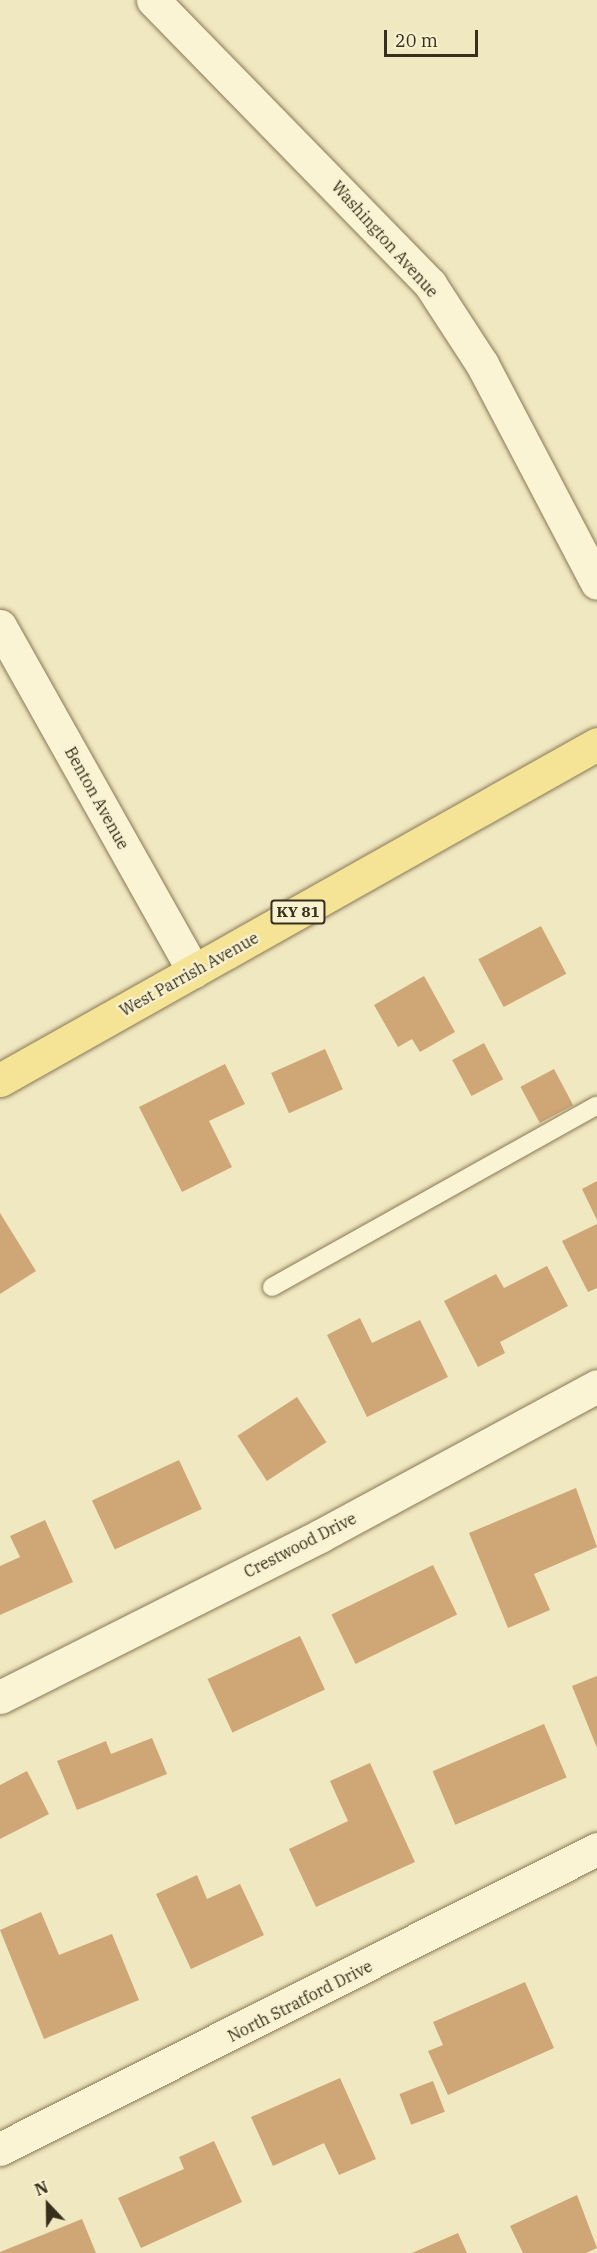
<!DOCTYPE html>
<style>
body{margin:0}
#map{position:relative;width:597px;height:2253px;overflow:hidden;background:#f0e8c0;font-family:"IBM Plex Serif",serif}
div>[style]{position:absolute}
.building>*{inset:0;background:#cfa675;transform-origin:0 0}
.roads{filter:drop-shadow(0 0 2px #897957) drop-shadow(0 0 2px #897957)}
.lane>*{height:18px;margin:-9px;padding:0 9px;transform-origin:9px;border-radius:9px;background:#faf4d4}
.street>*{height:33px;margin:-16.5px;padding:0 16.5px;transform-origin:16.5px;border-radius:16.5px;background:#faf4d4}
.primary>*{height:33px;margin:-16.5px;padding:0 16.5px;transform-origin:16.5px;border-radius:16.5px;background:#f5e496}
span{translate:-50% -50%;white-space:nowrap;text-align:center;line-height:1.15;-webkit-text-stroke:4.5px #f7f1d0;paint-order:stroke}
.shield-label span{padding:2px 4px;background:#f7f1d0;border:2px solid;border-radius:4px;-webkit-text-stroke-width:0}
.shield-label{font-size:15px;color:#382e1c;font-weight:700}
.street-label{font-size:16px;color:#382e1c}
.north{position:absolute;left:18px;top:2175px;width:60px;height:60px;-webkit-text-stroke:4px #f7f1d0;paint-order:stroke;rotate:338deg;font-size:16px;font-weight:700;line-height:24px;text-align:center;color:#382e1c}
.north::after{content:'';display:block;margin:auto;width:21px;height:27px;background:#382e1c;clip-path:polygon(50% 0,100% 100%,50% 72%,0 100%)}
.scale{position:absolute;left:384px;top:30px;width:94px;height:27px;box-sizing:border-box;border:3px solid #382e1c;border-top:0;padding-left:8px;font-size:18px;line-height:21px;white-space:nowrap;color:#382e1c;-webkit-text-stroke:4px #f7f1d0;paint-order:stroke}
</style>
<div id="map">
<div class="building">
<i style="left:541px;top:926px;width:54px;height:71px;rotate:62deg"></i>
<i style="clip-path:polygon(424px 976px,455px 1032px,420px 1052px,412px 1039px,398px 1047px,374px 1005px)"></i>
<i style="left:484px;top:1043px;width:41px;height:36px;rotate:62deg"></i>
<i style="left:325px;top:1049px;width:44px;height:59px;rotate:66deg"></i>
<i style="clip-path:polygon(225px 1064px,245px 1104px,209px 1121px,232px 1167px,182px 1192px,139px 1107px)"></i>
<i style="left:554px;top:1069px;width:41px;height:38px;rotate:62deg"></i>
<i style="clip-path:polygon(597px 1181px,597px 1220px,582px 1189px)"></i>
<i style="clip-path:polygon(0 1213px,36px 1271px,0 1294px)"></i>
<i style="clip-path:polygon(597px 1224px,597px 1288px,588px 1292px,562px 1241px)"></i>
<i style="clip-path:polygon(547px 1266px,568px 1306px,500px 1342px,505px 1353px,478px 1367px,444px 1301px,496px 1274px,504px 1288px)"></i>
<i style="clip-path:polygon(360px 1318px,372px 1343px,420px 1320px,448px 1377px,367px 1417px,327px 1335px)"></i>
<i style="left:297px;top:1397px;width:54px;height:71px;rotate:57deg"></i>
<i style="left:179px;top:1460px;width:54px;height:96px;rotate:65deg"></i>
<i style="clip-path:polygon(576px 1488px,597px 1547px,534px 1574px,550px 1610px,508px 1628px,469px 1533px)"></i>
<i style="clip-path:polygon(45px 1520px,73px 1582px,0 1615px,0 1566px,20px 1557px,10px 1536px)"></i>
<i style="left:433px;top:1565px;width:55px;height:113px;rotate:64deg"></i>
<i style="left:300px;top:1636px;width:59px;height:102px;rotate:65deg"></i>
<i style="clip-path:polygon(597px 1676px,597px 1748px,572px 1686px)"></i>
<i style="left:544px;top:1724px;width:58px;height:121px;rotate:67deg"></i>
<i style="clip-path:polygon(152px 1738px,167px 1774px,77px 1810px,57px 1761px,106px 1741px,111px 1754px)"></i>
<i style="clip-path:polygon(370px 1763px,415px 1862px,316px 1907px,289px 1849px,348px 1821px,330px 1781px)"></i>
<i style="clip-path:polygon(27px 1771px,49px 1814px,0 1839px,0 1785px)"></i>
<i style="clip-path:polygon(197px 1875px,207px 1899px,240px 1884px,264px 1935px,191px 1969px,156px 1894px)"></i>
<i style="clip-path:polygon(41px 1912px,59px 1955px,112px 1934px,139px 2000px,44px 2039px,0 1930px)"></i>
<i style="clip-path:polygon(525px 1982px,554px 2048px,448px 2095px,428px 2051px,443px 2045px,433px 2022px)"></i>
<i style="clip-path:polygon(340px 2078px,376px 2159px,339px 2175px,324px 2143px,273px 2166px,251px 2117px)"></i>
<i style="left:433px;top:2081px;width:33px;height:36px;rotate:69deg"></i>
<i style="clip-path:polygon(214px 2141px,242px 2202px,141px 2248px,118px 2198px,184px 2169px,179px 2157px)"></i>
<i style="clip-path:polygon(577px 2195px,597px 2248px,586px 2253px,523px 2253px,510px 2226px)"></i>
<i style="clip-path:polygon(82px 2219px,96px 2253px,0 2253px,0 2252px)"></i>
<i style="clip-path:polygon(458px 2233px,467px 2253px,412px 2253px)"></i>
</div>
<div class="roads">
<div class="lane">
<i style="left:272px;top:1287px;width:372px;rotate:-29.2deg"></i>
</div>
<div class="street">
<i style="left:153px;top:0;width:397px;rotate:45.7deg"></i>
<i style="left:430px;top:284px;width:95px;rotate:57deg"></i>
<i style="left:482px;top:364px;width:247px;rotate:62.3deg"></i>
<i style="left:0;top:626px;width:396px;rotate:60.7deg"></i>
<i style="left:0;top:1697px;width:358px;rotate:-26.7deg"></i>
<i style="left:320px;top:1536px;width:315px;rotate:-28.4deg"></i>
<i style="left:0;top:2149px;width:668px;rotate:-26.68deg"></i>
</div>
<div class="primary">
<i style="left:0;top:1080px;width:685px;rotate:-29.37deg"></i>
</div>
</div>
<div class="shield-label">
<span style="left:298px;top:912px">KY 81</span>
</div>
<div class="street-label">
<span style="left:385px;top:239px;rotate:48deg">Washington Avenue</span>
<span style="left:97px;top:798px;rotate:61deg">Benton Avenue</span>
<span style="left:189px;top:974px;rotate:-29deg">West Parrish Avenue</span>
<span style="left:300px;top:1545px;rotate:-27deg">Crestwood Drive</span>
<span style="left:300px;top:2001px;rotate:-27deg">North Stratford Drive</span>
</div>
<div class="north">N</div>
<div class="scale">20 m</div>
</div>
